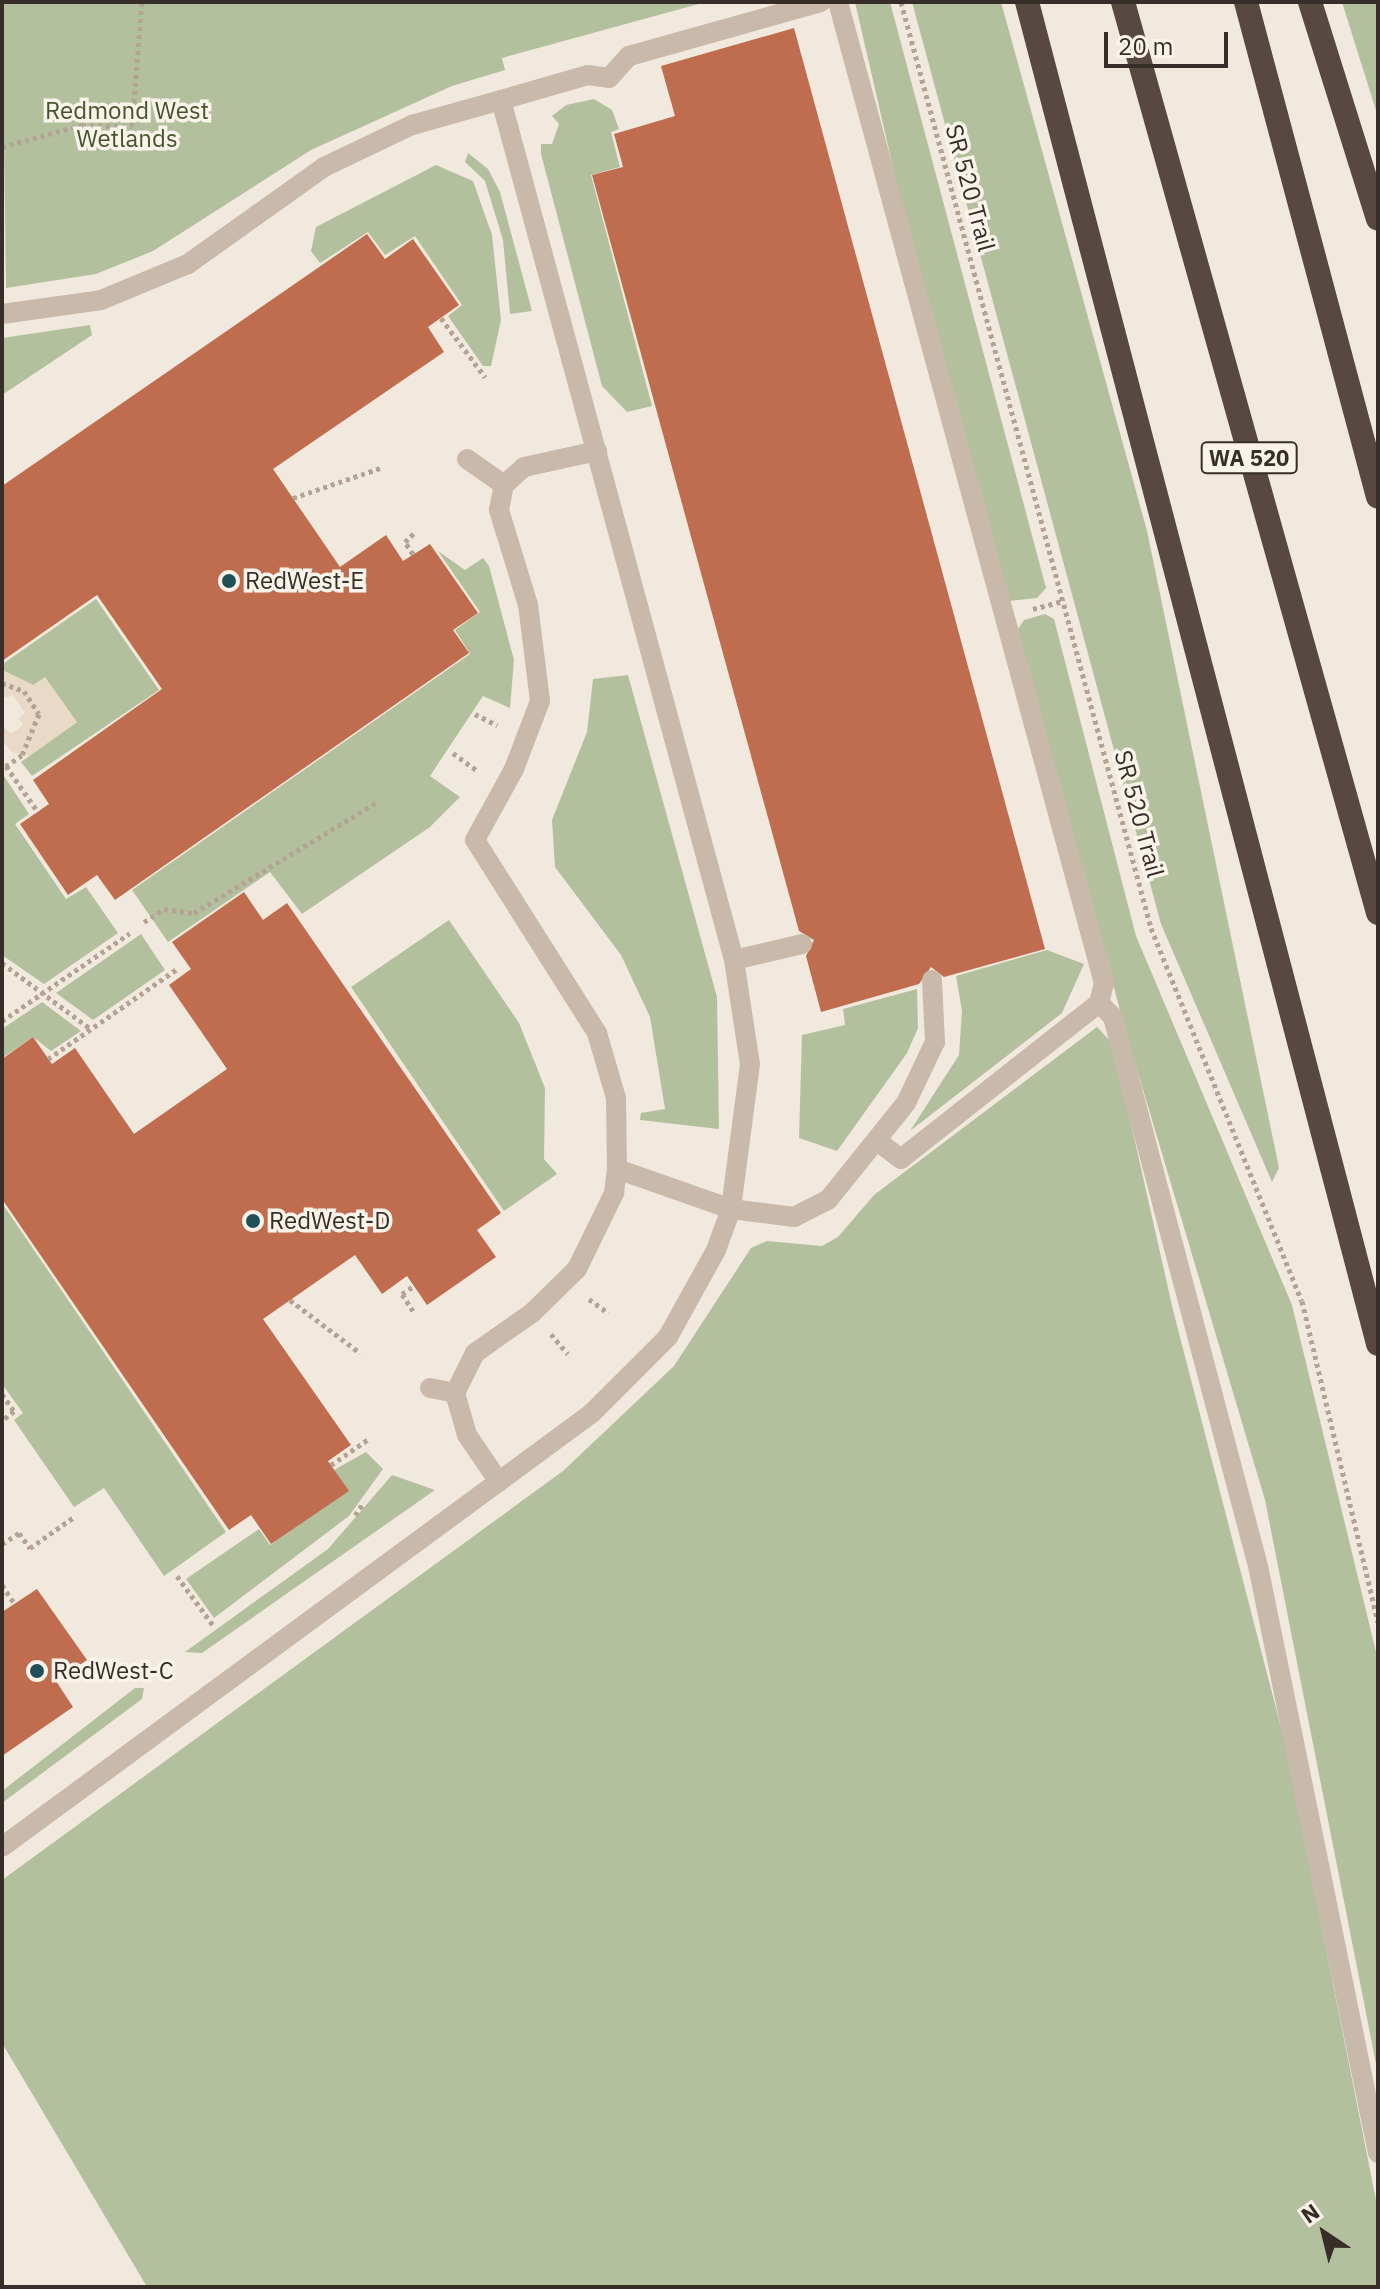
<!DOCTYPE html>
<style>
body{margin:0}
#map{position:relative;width:1380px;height:2289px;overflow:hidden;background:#f1e9de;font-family:"IBM Plex Sans",sans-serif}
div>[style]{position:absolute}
.green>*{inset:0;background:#b3c09e}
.plaza>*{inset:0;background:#e8dac6}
.building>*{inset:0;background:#bf6d4e}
.path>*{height:5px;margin-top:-2.5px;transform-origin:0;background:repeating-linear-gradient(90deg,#b4a394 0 4px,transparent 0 8px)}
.lane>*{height:20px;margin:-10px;padding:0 10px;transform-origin:10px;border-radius:10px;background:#c9b9aa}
.highway>*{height:24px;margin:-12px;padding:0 12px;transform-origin:12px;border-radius:12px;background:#574841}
.dots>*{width:22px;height:22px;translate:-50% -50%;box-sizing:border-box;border:4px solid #f9f3ea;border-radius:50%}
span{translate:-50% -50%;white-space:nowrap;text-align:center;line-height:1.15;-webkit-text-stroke:7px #f9f3ea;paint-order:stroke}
.shield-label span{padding:2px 6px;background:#f9f3ea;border:2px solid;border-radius:6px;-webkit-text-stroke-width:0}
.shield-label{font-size:22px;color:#372e29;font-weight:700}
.park-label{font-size:24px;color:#45542e}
.street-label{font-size:24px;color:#372e29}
.poi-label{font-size:24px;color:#372e29}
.left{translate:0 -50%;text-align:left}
.frame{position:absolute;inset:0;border:4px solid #372e29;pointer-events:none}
.north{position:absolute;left:1284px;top:2193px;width:80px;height:80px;-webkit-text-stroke:6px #f9f3ea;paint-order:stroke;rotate:325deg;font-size:22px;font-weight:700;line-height:32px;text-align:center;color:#372e29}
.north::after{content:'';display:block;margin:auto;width:28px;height:36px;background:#372e29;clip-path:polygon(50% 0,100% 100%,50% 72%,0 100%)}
.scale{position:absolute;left:1104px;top:32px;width:124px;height:36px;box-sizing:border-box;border:4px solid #372e29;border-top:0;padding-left:10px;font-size:24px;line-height:28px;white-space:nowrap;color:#372e29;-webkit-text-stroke:6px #f9f3ea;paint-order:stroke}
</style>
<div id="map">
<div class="green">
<i style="clip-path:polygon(2px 2px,706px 2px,502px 58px,505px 70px,452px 86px,311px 150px,153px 251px,96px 274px,6px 288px)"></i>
<i style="clip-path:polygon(855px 2px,890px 2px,1046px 588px,1037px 598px,1009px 601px,906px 224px)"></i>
<i style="clip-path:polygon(912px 2px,1001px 2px,1147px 531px,1279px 1168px,1272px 1182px,1161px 924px)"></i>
<i style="clip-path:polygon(1342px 2px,1378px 2px,1378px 117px)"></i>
<i style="clip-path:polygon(594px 99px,612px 110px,619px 129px,611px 132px,620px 167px,591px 175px,652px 406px,627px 412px,602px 386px,541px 154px,541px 144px,552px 144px,559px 124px,552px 116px,566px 105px)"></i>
<i style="clip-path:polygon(468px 153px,488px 169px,500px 192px,532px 311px,510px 314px,503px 240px,485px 181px,465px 162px)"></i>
<i style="clip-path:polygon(436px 165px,473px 181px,492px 235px,501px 320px,491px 366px,483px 366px,448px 316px,462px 305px,415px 236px,385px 255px,368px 232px,320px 263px,311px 251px,316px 227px)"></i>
<i style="clip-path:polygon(90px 325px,92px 335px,2px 395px,2px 338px)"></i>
<i style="clip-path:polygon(438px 551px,465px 570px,483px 558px,489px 566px,514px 660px,510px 708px,483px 696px,430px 776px,460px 797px,430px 827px,302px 914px,270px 872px,168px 942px,132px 890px,470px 654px,455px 630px,480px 612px)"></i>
<i style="clip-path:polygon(96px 599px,159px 690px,32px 776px,21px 762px,77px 722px,33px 685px,2px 670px,4px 663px)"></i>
<i style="clip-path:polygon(1045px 614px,1054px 619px,1136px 936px,1292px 1305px,1378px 1660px,1378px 2074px,1265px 1500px,1125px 1029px,1018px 629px,1024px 620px)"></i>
<i style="clip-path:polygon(628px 675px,717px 997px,719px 1129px,640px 1120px,641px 1113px,665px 1109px,650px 1017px,621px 955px,555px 867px,552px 820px,587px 732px,593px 679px)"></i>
<i style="clip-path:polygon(4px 776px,29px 814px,15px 824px,66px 899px,86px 887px,118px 933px,44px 984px,2px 955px)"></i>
<i style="clip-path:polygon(449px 920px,519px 1023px,545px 1088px,544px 1159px,557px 1174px,504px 1211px,351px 987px)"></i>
<i style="clip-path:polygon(141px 934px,165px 970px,93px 1020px,56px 993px)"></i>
<i style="clip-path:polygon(1047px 950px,1084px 964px,1062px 1013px,910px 1131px,959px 1055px,962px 1011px,956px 976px)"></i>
<i style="clip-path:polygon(917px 989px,918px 1028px,907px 1053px,837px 1151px,799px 1138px,802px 1035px,845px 1025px,843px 1009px)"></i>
<i style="clip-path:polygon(42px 1002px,81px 1031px,51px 1051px,33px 1037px,2px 1058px,2px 1029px)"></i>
<i style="clip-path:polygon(1097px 1027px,1113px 1044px,1173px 1310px,1286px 1747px,1378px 2210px,1378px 2287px,147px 2287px,2px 2043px,2px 1880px,563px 1471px,674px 1366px,751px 1248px,767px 1241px,822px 1246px,838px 1237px,874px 1195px)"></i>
<i style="clip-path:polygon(2px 1203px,226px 1532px,164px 1576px,104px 1488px,74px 1507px,14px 1420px,23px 1413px,2px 1384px)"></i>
<i style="clip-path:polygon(366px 1452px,383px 1469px,349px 1516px,214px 1618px,186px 1579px,259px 1529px,270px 1545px,347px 1490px,334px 1470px)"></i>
<i style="clip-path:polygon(392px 1475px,435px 1490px,202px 1653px,185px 1652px,328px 1549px)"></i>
<i style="clip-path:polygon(135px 1688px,144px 1688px,142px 1699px,2px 1803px,2px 1791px)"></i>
</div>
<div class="plaza">
<i style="clip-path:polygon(2px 670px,33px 685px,45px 677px,77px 722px,29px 756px,12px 752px,2px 740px,2px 725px,11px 734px,23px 725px,19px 718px,25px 713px,13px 695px,2px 699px)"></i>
</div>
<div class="building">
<i style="clip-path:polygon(794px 28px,1045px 949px,944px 977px,931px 967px,919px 984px,821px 1012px,806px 956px,814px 940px,799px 931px,592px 175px,623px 167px,614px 134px,675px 116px,661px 66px)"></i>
<i style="clip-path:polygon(367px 234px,385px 259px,413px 239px,459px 305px,428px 327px,444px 352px,273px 469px,340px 567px,386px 535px,403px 561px,430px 544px,478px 613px,453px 630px,469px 653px,115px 900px,97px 875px,68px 895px,20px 824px,49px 804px,33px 780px,162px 689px,97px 595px,2px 661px,2px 486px)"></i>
<i style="clip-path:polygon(244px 892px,263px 920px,287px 903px,501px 1213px,477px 1230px,496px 1257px,427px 1305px,407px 1276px,382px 1294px,355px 1255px,263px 1319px,351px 1445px,328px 1461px,349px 1491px,271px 1544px,251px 1515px,229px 1530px,2px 1199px,2px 1059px,33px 1037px,52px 1064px,75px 1048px,134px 1134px,227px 1069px,169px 985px,191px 969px,172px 942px)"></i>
<i style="clip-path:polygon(37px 1589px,87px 1660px,56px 1681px,73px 1707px,2px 1756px,2px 1612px)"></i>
</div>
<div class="path">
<i style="left:901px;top:2px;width:959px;rotate:74.89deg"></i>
<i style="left:1151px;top:928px;width:402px;rotate:68deg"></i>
<i style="left:1302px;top:1301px;width:330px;rotate:76.7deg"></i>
<i style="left:2px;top:147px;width:83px;rotate:-15.4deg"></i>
<i style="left:82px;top:125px;width:50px;rotate:1.1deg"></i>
<i style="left:132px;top:126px;width:124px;rotate:-85.4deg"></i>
<i style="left:441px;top:318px;width:74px;rotate:53.3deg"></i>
<i style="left:293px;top:498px;width:92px;rotate:-19deg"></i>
<i style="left:413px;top:554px;width:14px;rotate:-124deg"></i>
<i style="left:405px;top:542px;width:16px;rotate:-45deg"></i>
<i style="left:1033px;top:609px;width:30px;rotate:-15deg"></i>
<i style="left:2px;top:683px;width:23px;rotate:20deg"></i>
<i style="left:24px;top:691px;width:27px;rotate:57deg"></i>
<i style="left:39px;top:714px;width:44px;rotate:112.5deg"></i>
<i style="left:22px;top:755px;width:24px;rotate:145deg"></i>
<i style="left:475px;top:714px;width:25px;rotate:27deg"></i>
<i style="left:453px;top:753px;width:31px;rotate:36deg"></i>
<i style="left:6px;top:766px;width:56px;rotate:55.2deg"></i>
<i style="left:144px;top:922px;width:24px;rotate:-33deg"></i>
<i style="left:164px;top:909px;width:30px;rotate:8deg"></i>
<i style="left:194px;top:913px;width:214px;rotate:-31.2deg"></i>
<i style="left:2px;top:963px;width:111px;rotate:36.6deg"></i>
<i style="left:2px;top:1021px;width:155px;rotate:-34.5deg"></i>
<i style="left:48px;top:1059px;width:157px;rotate:-34.9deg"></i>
<i style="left:589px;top:1299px;width:24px;rotate:36deg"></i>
<i style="left:290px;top:1300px;width:88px;rotate:37.1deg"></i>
<i style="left:413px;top:1311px;width:20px;rotate:-123deg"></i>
<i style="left:402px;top:1294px;width:14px;rotate:-34deg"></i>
<i style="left:551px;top:1334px;width:26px;rotate:50deg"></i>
<i style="left:2px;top:1394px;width:21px;rotate:55deg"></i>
<i style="left:14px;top:1411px;width:13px;rotate:141deg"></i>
<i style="left:331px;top:1465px;width:47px;rotate:-34.7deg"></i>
<i style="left:355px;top:1515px;width:16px;rotate:-55deg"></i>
<i style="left:2px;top:1544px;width:20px;rotate:-33deg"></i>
<i style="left:19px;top:1533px;width:19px;rotate:54deg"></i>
<i style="left:30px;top:1548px;width:54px;rotate:-35.2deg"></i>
<i style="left:177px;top:1576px;width:61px;rotate:53.7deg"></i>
<i style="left:2px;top:1585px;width:23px;rotate:56deg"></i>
</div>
<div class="lane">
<i style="left:838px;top:2px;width:1016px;rotate:74.83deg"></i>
<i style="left:1104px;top:983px;width:21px;rotate:104deg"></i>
<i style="left:1099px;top:1003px;width:252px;rotate:141.8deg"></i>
<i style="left:901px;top:1159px;width:30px;rotate:-143deg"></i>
<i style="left:501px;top:100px;width:91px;rotate:-16deg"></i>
<i style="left:588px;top:75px;width:21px;rotate:8deg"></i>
<i style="left:609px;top:78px;width:30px;rotate:-48deg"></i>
<i style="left:629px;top:56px;width:199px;rotate:-15.7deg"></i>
<i style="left:2px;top:314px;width:100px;rotate:-8deg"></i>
<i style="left:101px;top:300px;width:94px;rotate:-22.5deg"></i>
<i style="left:188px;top:264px;width:167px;rotate:-35.5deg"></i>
<i style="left:324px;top:167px;width:98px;rotate:-25.5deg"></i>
<i style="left:412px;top:125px;width:92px;rotate:-15.7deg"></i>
<i style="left:501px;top:100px;width:891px;rotate:74.84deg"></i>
<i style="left:734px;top:960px;width:105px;rotate:81.3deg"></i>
<i style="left:750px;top:1064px;width:146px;rotate:97.5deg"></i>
<i style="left:731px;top:1209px;width:44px;rotate:110.1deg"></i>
<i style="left:716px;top:1250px;width:99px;rotate:118.9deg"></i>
<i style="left:668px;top:1337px;width:107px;rotate:135deg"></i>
<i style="left:592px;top:1413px;width:732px;rotate:143.66deg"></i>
<i style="left:467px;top:459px;width:45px;rotate:35.1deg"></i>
<i style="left:734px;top:960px;width:70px;rotate:-13.2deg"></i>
<i style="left:1099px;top:1003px;width:20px;rotate:45deg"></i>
<i style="left:1113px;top:1017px;width:568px;rotate:75.21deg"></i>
<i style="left:1258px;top:1566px;width:599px;rotate:78.45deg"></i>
<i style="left:617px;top:1169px;width:121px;rotate:19.3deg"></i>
<i style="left:731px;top:1209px;width:64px;rotate:7.2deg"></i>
<i style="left:794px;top:1217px;width:38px;rotate:-27deg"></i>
<i style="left:828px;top:1200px;width:124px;rotate:-51.2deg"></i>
<i style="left:906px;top:1103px;width:68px;rotate:-64.6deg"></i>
<i style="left:935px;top:1042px;width:62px;rotate:-92.8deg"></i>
<i style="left:430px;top:1388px;width:25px;rotate:11deg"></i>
<i style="left:499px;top:1482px;width:57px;rotate:-124.2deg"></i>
<i style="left:467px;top:1435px;width:44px;rotate:-105.9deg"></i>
<i style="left:455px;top:1393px;width:45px;rotate:-63.4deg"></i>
<i style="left:475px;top:1353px;width:70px;rotate:-35.1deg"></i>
<i style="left:532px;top:1313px;width:63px;rotate:-44.4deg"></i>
<i style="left:577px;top:1269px;width:85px;rotate:-64deg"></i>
<i style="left:614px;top:1193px;width:24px;rotate:-83deg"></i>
<i style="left:617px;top:1169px;width:71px;rotate:-90.8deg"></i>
<i style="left:616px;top:1098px;width:68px;rotate:-106.3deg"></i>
<i style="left:597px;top:1033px;width:228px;rotate:-122.3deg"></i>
<i style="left:475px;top:840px;width:81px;rotate:-61.2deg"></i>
<i style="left:514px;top:769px;width:73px;rotate:-69.1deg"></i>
<i style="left:540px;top:701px;width:97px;rotate:-97.1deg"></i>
<i style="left:528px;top:605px;width:99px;rotate:-107deg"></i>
<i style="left:499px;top:510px;width:25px;rotate:-79deg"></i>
<i style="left:504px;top:485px;width:27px;rotate:-42deg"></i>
<i style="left:524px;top:467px;width:75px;rotate:-12.4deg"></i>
</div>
<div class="highway">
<i style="left:1027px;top:2px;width:1387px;rotate:75.34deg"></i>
<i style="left:1123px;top:2px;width:946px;rotate:74.36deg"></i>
<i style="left:1246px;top:2px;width:512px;rotate:75.07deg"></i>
<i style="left:1310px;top:2px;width:227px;rotate:72.6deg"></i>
</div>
<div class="dots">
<i style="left:229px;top:581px;background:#215156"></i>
<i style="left:253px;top:1221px;background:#215156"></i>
<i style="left:37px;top:1671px;background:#215156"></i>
</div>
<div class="shield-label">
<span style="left:1249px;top:458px">WA 520</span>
</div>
<div class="park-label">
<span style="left:127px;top:125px">Redmond West<br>Wetlands</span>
</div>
<div class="street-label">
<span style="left:970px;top:188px;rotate:75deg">SR 520 Trail</span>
<span style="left:1139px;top:814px;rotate:75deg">SR 520 Trail</span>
</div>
<div class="poi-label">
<span class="left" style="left:245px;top:581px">RedWest-E</span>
<span class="left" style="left:269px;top:1221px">RedWest-D</span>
<span class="left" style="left:53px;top:1671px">RedWest-C</span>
</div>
<div class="frame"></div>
<div class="north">N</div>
<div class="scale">20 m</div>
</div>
